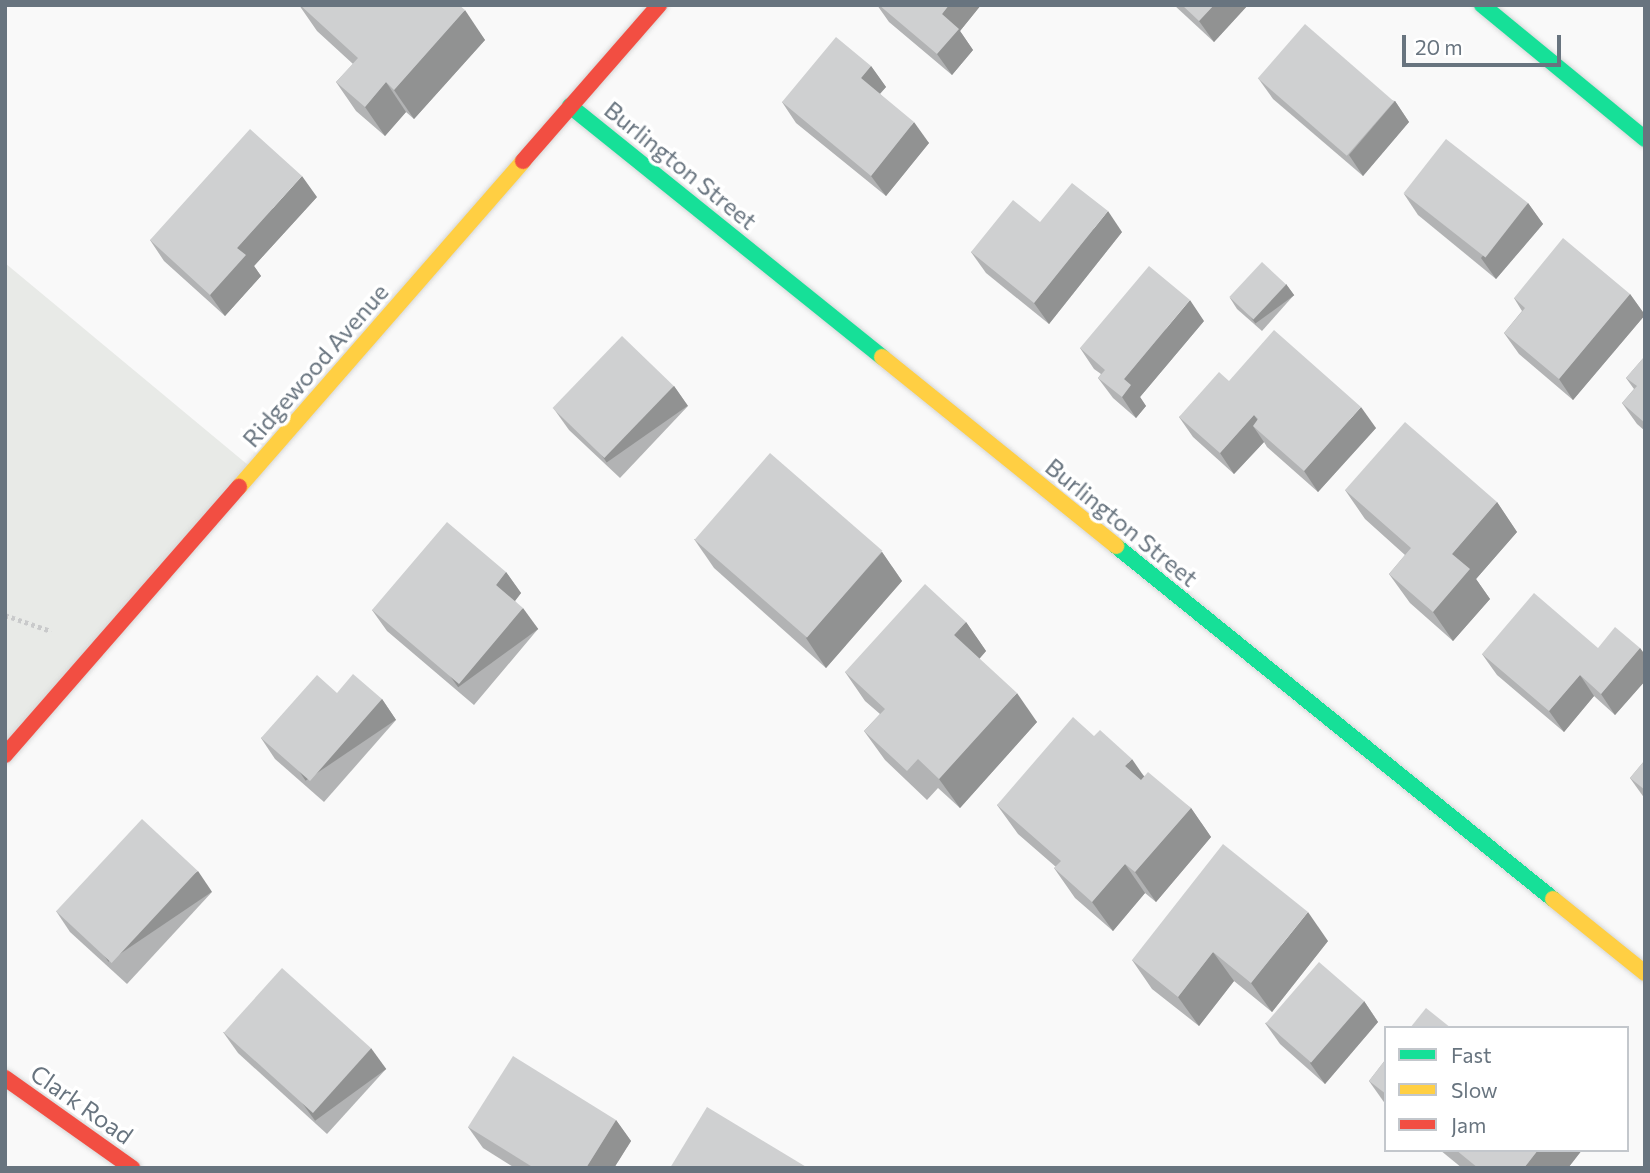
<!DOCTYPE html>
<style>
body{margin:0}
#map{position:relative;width:1650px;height:1173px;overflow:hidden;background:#f9f9f9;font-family:Commissioner,sans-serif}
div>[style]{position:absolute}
.green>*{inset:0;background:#e8eae7}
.path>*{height:4.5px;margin-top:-2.25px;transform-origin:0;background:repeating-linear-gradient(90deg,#c9cacb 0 3.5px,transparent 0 7px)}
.roads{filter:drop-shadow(0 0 2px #d5d6d6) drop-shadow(0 0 2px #d5d6d6)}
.fast>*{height:16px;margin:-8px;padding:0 8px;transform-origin:8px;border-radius:8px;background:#16e098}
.slow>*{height:16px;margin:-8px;padding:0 8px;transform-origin:8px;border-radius:8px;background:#ffcf43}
.jam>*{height:16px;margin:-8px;padding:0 8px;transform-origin:8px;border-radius:8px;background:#f24e42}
.wall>*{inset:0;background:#b2b3b4}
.shaded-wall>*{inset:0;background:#919292;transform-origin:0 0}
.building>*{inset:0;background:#cfd0d1;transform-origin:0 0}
span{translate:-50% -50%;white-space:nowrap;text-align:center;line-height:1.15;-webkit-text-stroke:7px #fff;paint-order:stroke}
.street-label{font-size:24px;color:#68747f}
.frame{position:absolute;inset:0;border:7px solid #68747f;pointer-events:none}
.legend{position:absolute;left:1384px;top:1026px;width:245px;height:126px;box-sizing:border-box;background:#fff;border:2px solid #c3c7cc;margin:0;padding:9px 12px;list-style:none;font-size:21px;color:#68747f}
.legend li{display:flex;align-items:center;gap:14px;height:35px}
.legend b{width:35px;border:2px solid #c3c7cc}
.scale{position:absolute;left:1402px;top:35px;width:159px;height:32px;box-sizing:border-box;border:4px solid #68747f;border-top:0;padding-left:9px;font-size:21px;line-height:24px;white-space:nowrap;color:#68747f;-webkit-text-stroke:5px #fff;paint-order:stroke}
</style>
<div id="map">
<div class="green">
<i style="clip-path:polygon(5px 263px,254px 470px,5px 755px)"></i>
</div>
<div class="path">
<i style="left:5px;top:615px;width:49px;rotate:19.2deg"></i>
</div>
<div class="roads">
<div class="fast">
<i style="left:1482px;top:5px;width:211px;rotate:39.4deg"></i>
<i style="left:570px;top:106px;width:400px;rotate:38.8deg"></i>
<i style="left:1116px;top:546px;width:562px;rotate:38.93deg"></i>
</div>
<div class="slow">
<i style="left:882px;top:357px;width:301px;rotate:38.9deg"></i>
<i style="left:239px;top:487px;width:432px;rotate:-48.9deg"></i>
<i style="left:1553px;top:899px;width:118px;rotate:38.8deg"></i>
</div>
<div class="jam">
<i style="left:523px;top:161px;width:207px;rotate:-48.9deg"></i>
<i style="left:5px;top:755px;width:356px;rotate:-48.9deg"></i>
<i style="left:5px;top:1078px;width:156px;rotate:35.3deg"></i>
</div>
</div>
<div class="wall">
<i style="clip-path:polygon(299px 5px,459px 5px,485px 40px,414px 119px,406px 112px,385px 136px,356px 111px,336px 82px,353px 64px,317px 31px)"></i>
<i style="clip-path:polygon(877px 5px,981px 5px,960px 31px,973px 50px,952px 75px,889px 22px)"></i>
<i style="clip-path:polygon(1174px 5px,1248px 5px,1214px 42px)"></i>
<i style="clip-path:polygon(871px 66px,886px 87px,880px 94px,929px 143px,886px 196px,796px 123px,782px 102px)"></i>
<i style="clip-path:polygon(1258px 78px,1395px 101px,1409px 122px,1363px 176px,1273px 99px)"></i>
<i style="clip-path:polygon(1404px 194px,1528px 203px,1543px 224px,1496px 279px,1418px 215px)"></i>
<i style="clip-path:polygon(317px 197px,254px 266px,261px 276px,225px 316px,164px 261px,150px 240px)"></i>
<i style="clip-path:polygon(1040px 222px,1122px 232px,1049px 324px,986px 273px,971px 252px)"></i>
<i style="clip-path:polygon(1286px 284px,1294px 295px,1262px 331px,1237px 309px,1230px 298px)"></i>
<i style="clip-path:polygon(1630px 294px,1645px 315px,1573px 400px,1519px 354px,1504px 333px,1522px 311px,1514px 298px)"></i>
<i style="clip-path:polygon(1204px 321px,1140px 397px,1146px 406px,1136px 418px,1113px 398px,1098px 378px,1101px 374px,1094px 369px,1080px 348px)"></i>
<i style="clip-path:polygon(1645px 356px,1645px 431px,1637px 424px,1622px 403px,1634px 389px,1626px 378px)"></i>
<i style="clip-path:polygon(1229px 381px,1376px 428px,1318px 492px,1267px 447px,1264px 442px,1234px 474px,1193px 437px,1179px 417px)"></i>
<i style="clip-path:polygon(674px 386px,688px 406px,620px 478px,569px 430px,554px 409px)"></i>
<i style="clip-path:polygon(1345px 490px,1497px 502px,1517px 532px,1476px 579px,1490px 599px,1453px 641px,1410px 603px,1389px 574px,1405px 555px,1365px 519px)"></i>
<i style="clip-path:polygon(694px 539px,882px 552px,902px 581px,826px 668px,714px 568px)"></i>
<i style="clip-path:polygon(506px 572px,521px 593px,515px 601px,538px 629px,474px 705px,387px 631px,372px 610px)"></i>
<i style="clip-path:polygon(966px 622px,986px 651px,979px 659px,1037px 722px,960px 808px,938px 788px,927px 800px,885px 760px,864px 731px,880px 714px,865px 701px,845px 672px)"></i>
<i style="clip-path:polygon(1598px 648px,1640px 648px,1645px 655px,1645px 681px,1615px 715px,1594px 696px,1564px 732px,1497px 675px,1482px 654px)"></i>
<i style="clip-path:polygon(337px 693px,382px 699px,396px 720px,324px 802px,275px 759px,261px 738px)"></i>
<i style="clip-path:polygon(1094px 736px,1144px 776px,1191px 808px,1211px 837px,1156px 902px,1145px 893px,1113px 931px,1075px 898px,1054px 868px,1056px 867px,1018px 834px,997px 805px)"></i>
<i style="clip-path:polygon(1645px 760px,1645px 799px,1630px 778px)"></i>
<i style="clip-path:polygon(212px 892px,127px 984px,70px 932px,56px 911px)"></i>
<i style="clip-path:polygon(1328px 941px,1272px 1012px,1234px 981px,1199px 1026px,1152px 989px,1132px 960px)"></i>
<i style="clip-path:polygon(1364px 1001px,1378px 1022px,1325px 1084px,1280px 1044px,1265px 1023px)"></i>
<i style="clip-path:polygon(223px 1032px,386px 1069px,327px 1134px,238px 1053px)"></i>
<i style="clip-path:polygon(1386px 1059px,1386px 1105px,1369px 1081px)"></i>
<i style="clip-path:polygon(616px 1120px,631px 1141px,614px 1168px,515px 1168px,483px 1148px,468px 1127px)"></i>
<i style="clip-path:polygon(1440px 1150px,1582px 1150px,1568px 1168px,1462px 1168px)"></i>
</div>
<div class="shaded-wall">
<i style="clip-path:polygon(949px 5px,981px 5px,960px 31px,973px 50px,952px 75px,937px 54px,942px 14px)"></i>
<i style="clip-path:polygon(1214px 5px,1248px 5px,1214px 42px,1199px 21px)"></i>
<i style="clip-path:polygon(465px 10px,485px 40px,414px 119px,394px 90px)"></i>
<i style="clip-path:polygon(871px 66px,886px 87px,875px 99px,861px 78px)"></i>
<i style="clip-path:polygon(386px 82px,406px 112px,385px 136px,365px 107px)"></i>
<i style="clip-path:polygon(1395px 101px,1409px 122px,1363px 176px,1349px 155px)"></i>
<i style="clip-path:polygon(914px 122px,929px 143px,886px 196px,871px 176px)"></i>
<i style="clip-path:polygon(302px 176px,317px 197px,254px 266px,261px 276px,225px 316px,210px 295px,237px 248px)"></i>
<i style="clip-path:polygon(1528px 203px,1543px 224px,1496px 279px,1481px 258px)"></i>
<i style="clip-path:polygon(1108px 211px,1122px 232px,1049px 324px,1034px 303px)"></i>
<i style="left:1286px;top:284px;width:14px;height:48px;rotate:54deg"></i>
<i style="clip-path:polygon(1630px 294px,1645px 315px,1573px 400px,1559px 379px)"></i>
<i style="clip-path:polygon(1190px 300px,1204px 321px,1140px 397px,1146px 406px,1136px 418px,1122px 397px,1124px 379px)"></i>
<i style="left:674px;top:386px;width:24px;height:99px;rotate:55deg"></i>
<i style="clip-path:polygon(1361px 407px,1376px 428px,1318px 492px,1304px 471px)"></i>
<i style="clip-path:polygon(1254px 415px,1269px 436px,1253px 426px,1264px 442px,1234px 474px,1220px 453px)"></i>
<i style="clip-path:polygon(1497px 502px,1517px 532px,1476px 579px,1490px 599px,1453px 641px,1433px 612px,1452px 554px)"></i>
<i style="clip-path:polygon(882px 552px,902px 581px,826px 668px,806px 638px)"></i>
<i style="clip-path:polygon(506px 572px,521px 593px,511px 606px,496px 585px)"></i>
<i style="left:523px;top:608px;width:26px;height:99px;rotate:54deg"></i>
<i style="clip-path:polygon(966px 622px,986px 651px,974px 665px,954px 635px)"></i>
<i style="clip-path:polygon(1640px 648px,1645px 655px,1645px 681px,1615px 715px,1601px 694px)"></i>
<i style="clip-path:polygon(1580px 675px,1594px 696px,1564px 732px,1549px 711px)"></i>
<i style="clip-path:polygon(1017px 693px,1037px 722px,960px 808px,939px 779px)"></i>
<i style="left:382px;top:699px;width:25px;height:109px;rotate:56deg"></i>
<i style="clip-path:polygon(1132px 759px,1152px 788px,1146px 795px,1125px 766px)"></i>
<i style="clip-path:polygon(1191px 808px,1211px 837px,1156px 902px,1135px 872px)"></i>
<i style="clip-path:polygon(1125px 864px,1145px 893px,1113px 931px,1092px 902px)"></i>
<i style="left:198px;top:871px;width:25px;height:125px;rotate:56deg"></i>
<i style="clip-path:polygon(1308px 912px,1328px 941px,1272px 1012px,1251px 983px)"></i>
<i style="clip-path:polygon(1213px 952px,1234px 981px,1199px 1026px,1178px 997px)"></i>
<i style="clip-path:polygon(1364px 1001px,1378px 1022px,1325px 1084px,1310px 1063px)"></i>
<i style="left:371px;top:1048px;width:26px;height:88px;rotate:54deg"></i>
<i style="clip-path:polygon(616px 1120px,631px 1141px,614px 1168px,586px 1168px)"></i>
<i style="clip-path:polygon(1538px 1150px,1582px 1150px,1568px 1168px,1524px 1168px)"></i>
</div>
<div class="building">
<i style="clip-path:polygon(300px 5px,459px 5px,465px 10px,394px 90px,386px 82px,365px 107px,336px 82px,358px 58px)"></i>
<i style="clip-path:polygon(879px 5px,949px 5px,942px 14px,959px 29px,937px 54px)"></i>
<i style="clip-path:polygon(1182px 5px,1214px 5px,1199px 21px)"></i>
<i style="left:1305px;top:24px;width:118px;height:72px;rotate:41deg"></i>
<i style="clip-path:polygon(836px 37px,871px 66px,861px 78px,914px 122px,871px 176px,782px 102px)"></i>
<i style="clip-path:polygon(250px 129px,302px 176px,237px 248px,246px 255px,210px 295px,150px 240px)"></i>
<i style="left:1446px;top:139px;width:104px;height:69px;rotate:38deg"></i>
<i style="clip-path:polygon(1072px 183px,1108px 211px,1034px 303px,971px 252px,1013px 200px,1040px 222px)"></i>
<i style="clip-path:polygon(1563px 238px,1630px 294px,1559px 379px,1504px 333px,1525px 308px,1514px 298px)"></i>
<i style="left:1262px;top:262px;width:33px;height:48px;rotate:43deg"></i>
<i style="clip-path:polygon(1149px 266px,1190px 300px,1124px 379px,1131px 385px,1122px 397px,1098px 378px,1105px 370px,1080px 348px)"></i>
<i style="clip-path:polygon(1274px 330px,1361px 407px,1304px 471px,1253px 426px,1258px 419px,1254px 415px,1220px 453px,1179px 417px,1219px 372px,1229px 381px)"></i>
<i style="left:622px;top:336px;width:72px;height:100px;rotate:44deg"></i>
<i style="clip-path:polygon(1645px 356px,1645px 423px,1622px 403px,1637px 386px,1626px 378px)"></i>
<i style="clip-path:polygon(1405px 422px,1497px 502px,1452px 554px,1470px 569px,1433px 612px,1389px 574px,1411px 548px,1345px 490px)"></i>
<i style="left:770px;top:453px;width:149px;height:115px;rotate:41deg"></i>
<i style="clip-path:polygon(447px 522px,506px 572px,496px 585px,523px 608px,459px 684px,372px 610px)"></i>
<i style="clip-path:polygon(925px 584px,966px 622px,954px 635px,1017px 693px,939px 779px,918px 759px,907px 771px,864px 731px,885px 709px,845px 672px)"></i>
<i style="clip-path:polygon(1534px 593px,1598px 648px,1615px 627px,1640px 648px,1601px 694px,1580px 675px,1549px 711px,1482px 654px)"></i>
<i style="clip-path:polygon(353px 674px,382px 699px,310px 781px,261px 738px,317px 675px,337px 693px)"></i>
<i style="clip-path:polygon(1073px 717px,1094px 736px,1100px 730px,1132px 759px,1125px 766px,1141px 780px,1148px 772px,1191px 808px,1135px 872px,1125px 864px,1092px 902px,1054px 868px,1061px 861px,997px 805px)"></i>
<i style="clip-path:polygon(1645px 760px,1645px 790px,1630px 778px)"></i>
<i style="left:142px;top:819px;width:76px;height:126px;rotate:43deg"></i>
<i style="clip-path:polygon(1223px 844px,1308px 912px,1251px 983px,1213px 952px,1178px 997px,1132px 960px)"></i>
<i style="left:1319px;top:962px;width:60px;height:81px;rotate:41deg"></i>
<i style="left:282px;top:968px;width:120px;height:87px;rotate:42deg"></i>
<i style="clip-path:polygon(1426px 1008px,1451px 1028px,1410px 1028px)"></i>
<i style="clip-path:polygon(513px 1056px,616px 1120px,586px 1168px,534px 1168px,468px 1127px)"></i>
<i style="clip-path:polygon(1386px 1059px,1386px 1094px,1369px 1081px)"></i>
<i style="clip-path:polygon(707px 1107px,808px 1168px,670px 1168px)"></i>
<i style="clip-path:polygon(1456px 1150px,1538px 1150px,1524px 1168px,1478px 1168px)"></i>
</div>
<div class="street-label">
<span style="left:681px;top:165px;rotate:39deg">Burlington Street</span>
<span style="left:315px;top:365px;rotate:-49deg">Ridgewood Avenue</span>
<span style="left:1122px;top:522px;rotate:39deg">Burlington Street</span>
<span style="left:82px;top:1104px;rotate:35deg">Clark Road</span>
</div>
<div class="frame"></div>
<ul class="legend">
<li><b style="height:9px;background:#16e098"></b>Fast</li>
<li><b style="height:9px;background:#ffcf43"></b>Slow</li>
<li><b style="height:9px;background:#f24e42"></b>Jam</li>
</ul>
<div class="scale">20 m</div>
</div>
